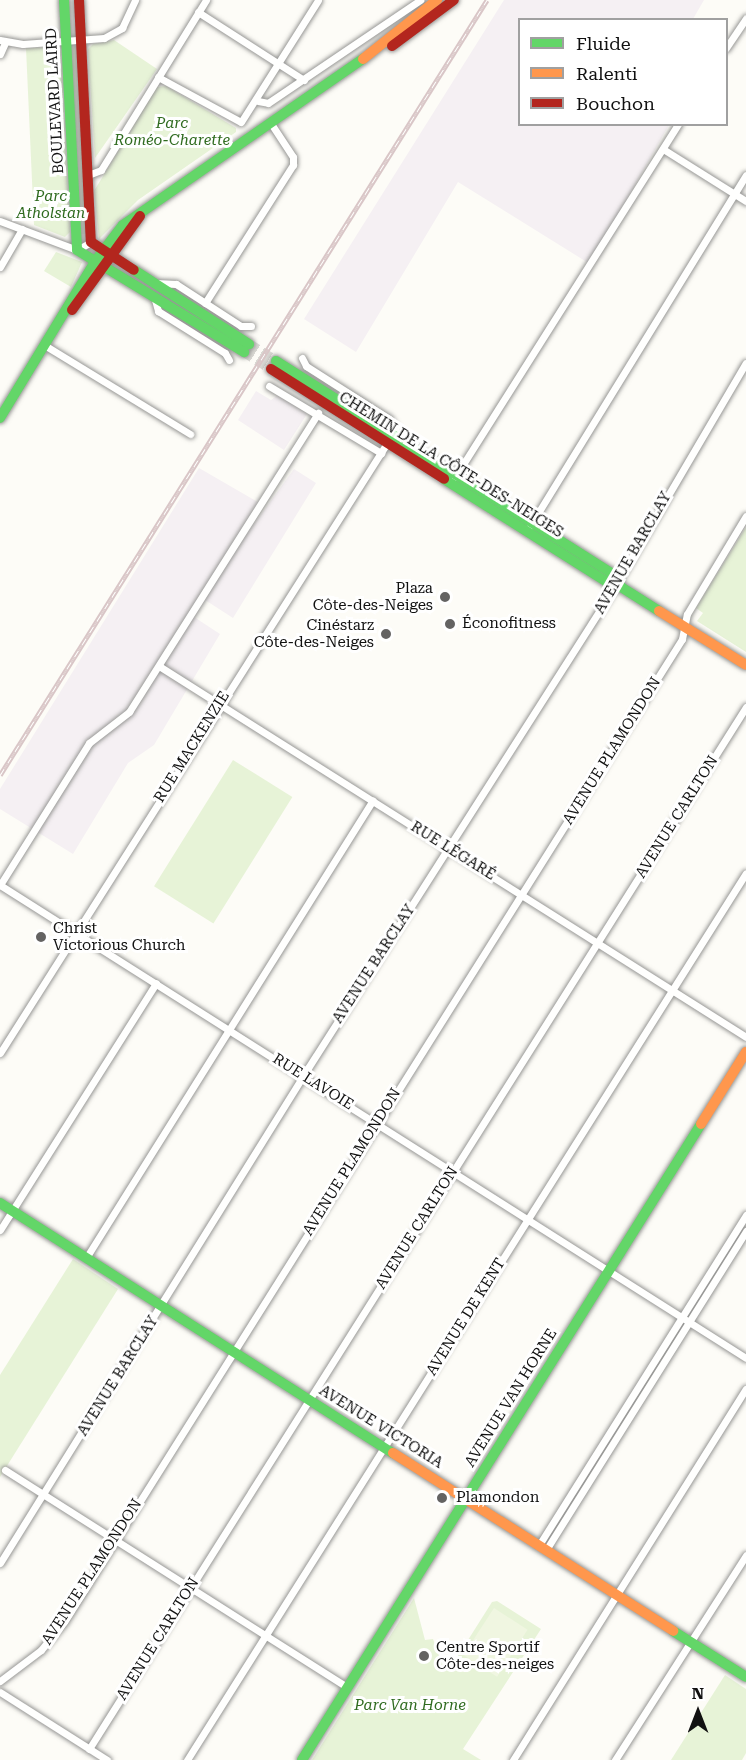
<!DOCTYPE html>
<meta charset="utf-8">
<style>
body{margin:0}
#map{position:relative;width:746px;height:1760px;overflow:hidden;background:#fdfcf7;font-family:"Roboto Serif",serif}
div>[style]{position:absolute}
.industrial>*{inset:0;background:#f5f0f3}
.green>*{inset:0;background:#e7f3d7;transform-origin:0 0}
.pitch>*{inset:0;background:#f0f6e1;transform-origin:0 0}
.secondary-tunnel>*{height:10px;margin-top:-5px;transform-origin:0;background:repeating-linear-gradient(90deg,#dad9d4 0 10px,transparent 0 15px)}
.roads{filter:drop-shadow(0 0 2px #979795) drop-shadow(0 0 2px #979795)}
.street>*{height:7px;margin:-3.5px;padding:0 3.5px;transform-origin:3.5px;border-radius:3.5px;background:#fffffe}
.fast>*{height:10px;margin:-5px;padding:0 5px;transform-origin:5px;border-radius:5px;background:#63d668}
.slow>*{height:10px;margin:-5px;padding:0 5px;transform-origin:5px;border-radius:5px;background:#ff974d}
.jam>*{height:10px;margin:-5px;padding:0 5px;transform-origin:5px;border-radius:5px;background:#b3261e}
.rail>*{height:4.5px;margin-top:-2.25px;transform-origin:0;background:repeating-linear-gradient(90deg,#fff 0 7px,#d9c6c7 0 14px);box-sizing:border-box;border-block:2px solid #d9c6c7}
.dots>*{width:16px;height:16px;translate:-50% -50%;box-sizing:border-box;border:3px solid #fff;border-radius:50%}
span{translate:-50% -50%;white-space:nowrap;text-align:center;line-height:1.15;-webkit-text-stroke:6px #fff;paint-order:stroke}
.street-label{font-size:15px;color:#111}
.park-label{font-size:15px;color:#2f6b1f;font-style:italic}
.poi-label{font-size:15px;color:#111}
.right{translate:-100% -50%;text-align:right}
.left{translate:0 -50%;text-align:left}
.legend{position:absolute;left:518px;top:18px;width:210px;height:108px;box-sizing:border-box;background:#fff;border:2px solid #a0a0a0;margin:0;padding:8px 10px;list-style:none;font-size:18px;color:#111}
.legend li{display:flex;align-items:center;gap:12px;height:30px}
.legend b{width:30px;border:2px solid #a0a0a0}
.north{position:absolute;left:668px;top:1682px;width:60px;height:60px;-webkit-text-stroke:4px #fff;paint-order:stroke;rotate:0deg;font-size:16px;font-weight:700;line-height:24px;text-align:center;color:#111}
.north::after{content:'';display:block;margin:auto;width:21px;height:27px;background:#111;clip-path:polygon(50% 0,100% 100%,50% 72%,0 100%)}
</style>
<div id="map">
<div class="industrial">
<i style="clip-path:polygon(504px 0,704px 0,693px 19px,520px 20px,520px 124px,669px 125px,590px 264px,458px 182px,356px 352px,304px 319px)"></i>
<i style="clip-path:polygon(256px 391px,271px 400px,278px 395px,307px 414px,284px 450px,238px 420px)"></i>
<i style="clip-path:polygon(199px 468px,261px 504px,212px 582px,294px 469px,316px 483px,233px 618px,202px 598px,191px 615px,220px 634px,154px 745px,128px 763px,73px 854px,0 809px,0 789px)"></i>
</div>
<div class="green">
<i style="clip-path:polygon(114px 40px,157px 69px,95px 158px,88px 49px,93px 44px)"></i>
<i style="clip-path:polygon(76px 46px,87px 234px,81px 234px,72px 48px)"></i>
<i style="clip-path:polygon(58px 47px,61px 51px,70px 232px,65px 237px,34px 225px,26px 48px)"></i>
<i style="clip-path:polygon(166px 86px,236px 128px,236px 132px,138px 200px,99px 239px,94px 191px,157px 87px)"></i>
<i style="clip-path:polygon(56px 252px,82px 262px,71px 287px,44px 271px)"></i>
<i style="clip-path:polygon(746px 527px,746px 652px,697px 621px,703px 613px,696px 608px)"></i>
<i style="left:233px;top:760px;width:70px;height:149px;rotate:32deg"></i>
<i style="clip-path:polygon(73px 1259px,118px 1289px,0 1477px,0 1375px)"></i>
<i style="clip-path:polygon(414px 1598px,425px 1640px,433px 1639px,441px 1661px,456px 1659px,492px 1602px,497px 1601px,541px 1629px,463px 1749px,481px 1760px,312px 1760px)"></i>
<i style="clip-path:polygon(725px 1675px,746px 1689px,746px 1753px,742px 1760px,671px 1760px)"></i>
</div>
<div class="pitch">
<i style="left:494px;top:1608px;width:40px;height:56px;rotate:33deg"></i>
</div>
<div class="secondary-tunnel">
<i style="left:249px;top:344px;width:32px;rotate:32deg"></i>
<i style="left:244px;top:352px;width:32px;rotate:32deg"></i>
</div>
<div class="roads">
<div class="street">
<i style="left:198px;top:12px;width:126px;rotate:32.7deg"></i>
<i style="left:0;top:40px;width:23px;rotate:10deg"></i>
<i style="left:23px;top:44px;width:81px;rotate:-4.2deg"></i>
<i style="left:104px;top:38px;width:21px;rotate:-29deg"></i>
<i style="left:122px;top:28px;width:31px;rotate:-65deg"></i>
<i style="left:726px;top:48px;width:36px;rotate:-56deg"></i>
<i style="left:0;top:54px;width:12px;rotate:-66deg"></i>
<i style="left:158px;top:77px;width:94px;rotate:28.5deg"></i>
<i style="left:241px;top:122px;width:144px;rotate:-57.7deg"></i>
<i style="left:258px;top:101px;width:10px;rotate:11deg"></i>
<i style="left:268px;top:103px;width:184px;rotate:-34.1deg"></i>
<i style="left:663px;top:149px;width:98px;rotate:32.1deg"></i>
<i style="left:88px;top:175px;width:14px;rotate:-21deg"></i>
<i style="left:101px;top:170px;width:200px;rotate:-58.3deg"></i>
<i style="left:0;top:221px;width:82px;rotate:20.6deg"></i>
<i style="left:77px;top:250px;width:16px;rotate:-30deg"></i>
<i style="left:0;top:267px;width:44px;rotate:-59.9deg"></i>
<i style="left:156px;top:283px;width:20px;rotate:3deg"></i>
<i style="left:176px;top:284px;width:77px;rotate:32.9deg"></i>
<i style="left:241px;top:326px;width:10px"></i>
<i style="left:154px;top:296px;width:16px;rotate:75deg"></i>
<i style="left:158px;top:311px;width:79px;rotate:32.1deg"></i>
<i style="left:225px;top:353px;width:8px;rotate:60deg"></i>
<i style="left:205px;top:303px;width:164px;rotate:-57.5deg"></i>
<i style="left:293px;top:165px;width:8px;rotate:-90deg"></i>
<i style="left:293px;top:157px;width:42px;rotate:-123.3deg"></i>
<i style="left:46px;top:346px;width:169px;rotate:31.4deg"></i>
<i style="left:302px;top:358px;width:9px;rotate:63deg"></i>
<i style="left:306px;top:366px;width:98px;rotate:32.6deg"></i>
<i style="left:389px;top:419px;width:12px;rotate:59deg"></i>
<i style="left:395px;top:429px;width:7px;rotate:117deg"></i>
<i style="left:269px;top:386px;width:131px;rotate:30.9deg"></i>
<i style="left:455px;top:477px;width:418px;rotate:-57.7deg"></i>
<i style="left:530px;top:526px;width:412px;rotate:-58.4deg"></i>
<i style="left:159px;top:666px;width:694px;rotate:32.29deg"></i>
<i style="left:0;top:885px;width:883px;rotate:32.38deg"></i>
<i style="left:0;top:885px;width:168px;rotate:-57.9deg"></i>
<i style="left:89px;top:743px;width:51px;rotate:-37.8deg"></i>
<i style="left:129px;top:712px;width:354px;rotate:-57.7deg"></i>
<i style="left:0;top:1053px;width:722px;rotate:-57.61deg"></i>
<i style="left:0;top:1230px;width:292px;rotate:-57.7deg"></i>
<i style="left:86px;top:1258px;width:540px;rotate:-57.93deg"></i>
<i style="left:5px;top:1470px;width:405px;rotate:32.4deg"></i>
<i style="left:539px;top:1545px;width:390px;rotate:-57.9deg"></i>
<i style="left:546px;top:1550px;width:377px;rotate:-57.9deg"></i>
<i style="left:0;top:1563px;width:583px;rotate:-58.11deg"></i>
<i style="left:308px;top:1068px;width:566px;rotate:-57.49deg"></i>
<i style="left:612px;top:591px;width:264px;rotate:-59.6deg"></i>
<i style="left:0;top:1681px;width:51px;rotate:-37.1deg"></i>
<i style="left:41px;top:1650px;width:36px;rotate:-51deg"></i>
<i style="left:64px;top:1622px;width:1161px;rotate:-57.84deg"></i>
<i style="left:682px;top:639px;width:25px;rotate:-79deg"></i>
<i style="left:687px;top:614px;width:114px;rotate:-59deg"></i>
<i style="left:0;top:1692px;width:127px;rotate:32.4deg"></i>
<i style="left:89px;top:1749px;width:1232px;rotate:-57.77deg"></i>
<i style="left:187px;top:1760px;width:1048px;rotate:-57.78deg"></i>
<i style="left:513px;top:1760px;width:438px;rotate:-57.9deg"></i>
<i style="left:615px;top:1760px;width:243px;rotate:-57.4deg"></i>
</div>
<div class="fast">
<i style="left:64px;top:0;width:250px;rotate:87deg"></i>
<i style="left:77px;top:250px;width:196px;rotate:31.4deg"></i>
<i style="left:134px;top:270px;width:137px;rotate:32.8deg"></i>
<i style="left:276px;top:361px;width:396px;rotate:32.3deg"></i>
<i style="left:611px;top:573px;width:17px;rotate:54deg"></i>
<i style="left:621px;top:587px;width:45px;rotate:32.3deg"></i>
<i style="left:0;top:418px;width:185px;rotate:-58.7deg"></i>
<i style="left:96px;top:260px;width:44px;rotate:-52.4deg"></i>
<i style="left:123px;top:225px;width:292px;rotate:-34.7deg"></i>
<i style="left:444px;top:479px;width:193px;rotate:32.3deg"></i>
<i style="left:607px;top:582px;width:9px;rotate:6deg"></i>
<i style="left:0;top:1203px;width:466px;rotate:32.5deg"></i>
<i style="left:673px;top:1631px;width:86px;rotate:32.2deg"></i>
<i style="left:302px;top:1760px;width:751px;rotate:-57.9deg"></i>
</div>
<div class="slow">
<i style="left:363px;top:59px;width:95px;rotate:-38.6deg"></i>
<i style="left:659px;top:611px;width:102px;rotate:31.8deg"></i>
<i style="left:701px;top:1124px;width:85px;rotate:-58deg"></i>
<i style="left:393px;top:1453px;width:332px;rotate:32.4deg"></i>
</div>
<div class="jam">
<i style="left:79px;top:0;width:242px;rotate:87.2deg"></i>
<i style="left:91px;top:242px;width:51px;rotate:33.1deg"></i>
<i style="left:392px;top:46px;width:77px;rotate:-36.6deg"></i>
<i style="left:72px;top:310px;width:116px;rotate:-54.1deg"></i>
<i style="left:271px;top:369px;width:205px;rotate:32.4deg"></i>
</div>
</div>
<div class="rail">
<i style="left:0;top:775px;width:915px;rotate:-57.86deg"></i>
</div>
<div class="dots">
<i style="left:445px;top:597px;background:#646362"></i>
<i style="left:450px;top:624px;background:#646362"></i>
<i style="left:386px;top:634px;background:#646362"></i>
<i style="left:41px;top:937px;background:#646362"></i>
<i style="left:442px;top:1498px;background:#646362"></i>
<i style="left:424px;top:1656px;background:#646362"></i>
</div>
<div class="street-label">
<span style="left:55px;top:101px;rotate:-93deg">BOULEVARD LAIRD</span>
<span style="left:451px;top:465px;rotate:32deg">CHEMIN DE LA CÔTE-DES-NEIGES</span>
<span style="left:633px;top:553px;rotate:-60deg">AVENUE BARCLAY</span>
<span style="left:192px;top:747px;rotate:-58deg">RUE MACKENZIE</span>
<span style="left:612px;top:751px;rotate:-58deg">AVENUE PLAMONDON</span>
<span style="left:677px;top:817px;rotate:-58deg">AVENUE CARLTON</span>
<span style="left:453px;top:851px;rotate:32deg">RUE LÉGARÉ</span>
<span style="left:374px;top:964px;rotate:-57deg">AVENUE BARCLAY</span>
<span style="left:313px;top:1082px;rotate:32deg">RUE LAVOIE</span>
<span style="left:352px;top:1162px;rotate:-58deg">AVENUE PLAMONDON</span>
<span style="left:417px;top:1228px;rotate:-58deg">AVENUE CARLTON</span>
<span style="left:466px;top:1317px;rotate:-58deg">AVENUE DE KENT</span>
<span style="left:118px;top:1376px;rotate:-58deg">AVENUE BARCLAY</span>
<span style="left:511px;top:1398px;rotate:-58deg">AVENUE VAN HORNE</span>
<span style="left:381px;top:1427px;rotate:32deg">AVENUE VICTORIA</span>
<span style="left:92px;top:1572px;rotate:-57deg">AVENUE PLAMONDON</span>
<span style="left:158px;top:1639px;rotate:-58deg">AVENUE CARLTON</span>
</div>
<div class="park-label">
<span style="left:172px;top:132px">Parc<br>Roméo-Charette</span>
<span style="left:51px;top:205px">Parc<br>Atholstan</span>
<span style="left:410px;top:1706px">Parc Van Horne</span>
</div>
<div class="poi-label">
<span class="right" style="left:433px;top:597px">Plaza<br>Côte-des-Neiges</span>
<span class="left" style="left:462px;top:624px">Éconofitness</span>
<span class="right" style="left:374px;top:634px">Cinéstarz<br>Côte-des-Neiges</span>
<span class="left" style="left:53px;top:937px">Christ<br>Victorious Church</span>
<span class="left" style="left:456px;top:1498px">Plamondon</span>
<span class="left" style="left:436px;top:1656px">Centre Sportif<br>Côte-des-neiges</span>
</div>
<ul class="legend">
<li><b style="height:8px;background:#63d668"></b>Fluide</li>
<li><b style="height:8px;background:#ff974d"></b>Ralenti</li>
<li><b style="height:8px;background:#b3261e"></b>Bouchon</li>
</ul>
<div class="north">N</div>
</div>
